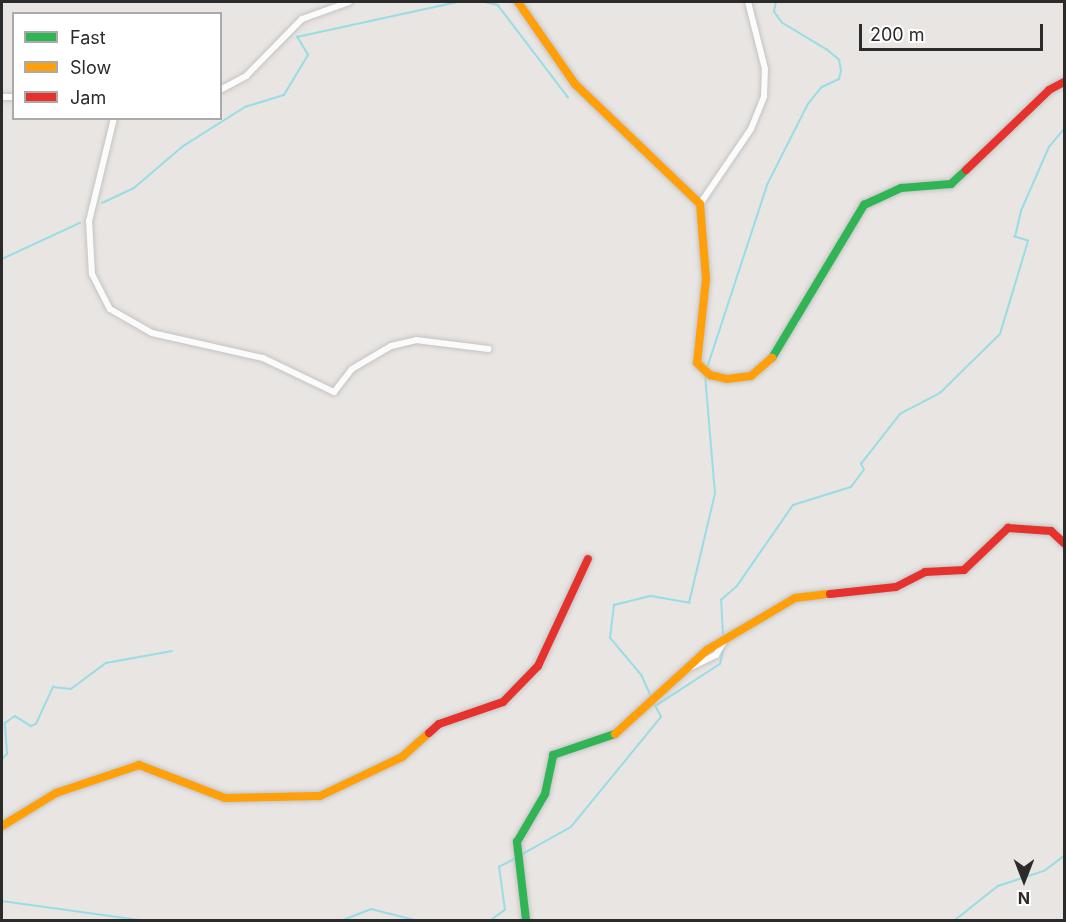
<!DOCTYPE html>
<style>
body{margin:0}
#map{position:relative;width:1066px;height:922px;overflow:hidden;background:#e8e5e2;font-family:Inter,sans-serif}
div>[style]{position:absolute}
.stream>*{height:1.5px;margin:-0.75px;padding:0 0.75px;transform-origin:0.75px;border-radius:0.75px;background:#98dde6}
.roads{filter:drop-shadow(0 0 2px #c4c4c4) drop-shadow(0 0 2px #c4c4c4)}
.street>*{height:6px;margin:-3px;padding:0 3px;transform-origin:3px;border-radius:3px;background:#fcfbfb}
.fast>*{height:8px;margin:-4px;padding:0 4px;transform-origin:4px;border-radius:4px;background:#30b455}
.slow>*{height:8px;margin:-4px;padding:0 4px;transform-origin:4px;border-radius:4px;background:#ff9f0a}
.jam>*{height:8px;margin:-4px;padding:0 4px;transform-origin:4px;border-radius:4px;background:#e5322d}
span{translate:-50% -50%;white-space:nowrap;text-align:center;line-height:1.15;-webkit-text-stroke:4.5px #fff;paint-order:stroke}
.frame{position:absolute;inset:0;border:3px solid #2b2b2b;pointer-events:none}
.legend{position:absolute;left:12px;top:12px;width:210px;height:108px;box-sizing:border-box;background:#fff;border:2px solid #aaa;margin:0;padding:8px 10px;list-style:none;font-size:18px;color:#2b2b2b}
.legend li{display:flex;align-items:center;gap:12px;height:30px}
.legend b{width:30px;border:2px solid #aaa}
.north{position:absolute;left:994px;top:850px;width:60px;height:60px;-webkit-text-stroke:4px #fff;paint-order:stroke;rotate:180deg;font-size:16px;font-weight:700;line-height:24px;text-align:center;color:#2b2b2b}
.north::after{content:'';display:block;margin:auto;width:21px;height:27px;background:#2b2b2b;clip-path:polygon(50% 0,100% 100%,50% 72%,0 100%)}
.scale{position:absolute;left:859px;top:24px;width:184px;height:27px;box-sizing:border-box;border:3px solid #2b2b2b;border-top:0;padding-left:8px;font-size:18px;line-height:21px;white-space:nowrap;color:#2b2b2b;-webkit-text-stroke:4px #fff;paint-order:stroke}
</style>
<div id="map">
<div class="stream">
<i style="left:485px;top:2px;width:13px;rotate:13deg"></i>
<i style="left:498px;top:5px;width:116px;rotate:52.7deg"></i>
<i style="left:102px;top:203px;width:35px;rotate:-25deg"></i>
<i style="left:134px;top:188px;width:63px;rotate:-40.5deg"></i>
<i style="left:182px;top:147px;width:75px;rotate:-32.4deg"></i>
<i style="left:245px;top:107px;width:41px;rotate:-17.1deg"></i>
<i style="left:284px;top:95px;width:47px;rotate:-59deg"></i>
<i style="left:308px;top:55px;width:21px;rotate:-121deg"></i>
<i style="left:297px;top:37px;width:164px;rotate:-12.3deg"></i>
<i style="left:2px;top:259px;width:86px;rotate:-24.8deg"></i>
<i style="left:707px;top:368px;width:193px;rotate:-71.8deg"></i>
<i style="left:767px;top:185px;width:91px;rotate:-63.2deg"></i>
<i style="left:808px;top:104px;width:22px;rotate:-51deg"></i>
<i style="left:822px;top:87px;width:19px;rotate:-25deg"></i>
<i style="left:839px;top:79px;width:8px;rotate:-76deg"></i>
<i style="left:841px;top:71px;width:11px;rotate:-100deg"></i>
<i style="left:839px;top:60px;width:16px;rotate:-140deg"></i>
<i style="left:827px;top:50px;width:52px;rotate:-149deg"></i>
<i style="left:782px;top:23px;width:14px;rotate:-126deg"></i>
<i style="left:774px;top:12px;width:10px;rotate:-79deg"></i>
<i style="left:723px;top:635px;width:35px;rotate:-93deg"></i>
<i style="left:721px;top:600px;width:21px;rotate:-41deg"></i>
<i style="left:737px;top:586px;width:98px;rotate:-55.3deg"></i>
<i style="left:793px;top:505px;width:61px;rotate:-17.2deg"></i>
<i style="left:851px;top:487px;width:21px;rotate:-53deg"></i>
<i style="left:864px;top:470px;width:7px;rotate:-117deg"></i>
<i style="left:861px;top:464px;width:63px;rotate:-52deg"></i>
<i style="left:900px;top:414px;width:45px;rotate:-27.7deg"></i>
<i style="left:940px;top:393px;width:84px;rotate:-44.5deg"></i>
<i style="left:1000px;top:334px;width:97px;rotate:-73.2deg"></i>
<i style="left:1028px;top:241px;width:14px;rotate:-163deg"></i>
<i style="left:1015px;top:237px;width:27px;rotate:-77deg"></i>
<i style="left:1021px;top:211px;width:70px;rotate:-66.4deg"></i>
<i style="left:1049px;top:147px;width:23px;rotate:-50deg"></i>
<i style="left:651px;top:697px;width:24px;rotate:-114deg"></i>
<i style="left:641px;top:675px;width:48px;rotate:-130deg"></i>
<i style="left:610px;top:638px;width:33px;rotate:-83deg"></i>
<i style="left:614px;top:605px;width:38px;rotate:-14deg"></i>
<i style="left:651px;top:596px;width:39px;rotate:10deg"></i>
<i style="left:689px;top:603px;width:112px;rotate:-76.6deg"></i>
<i style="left:715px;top:494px;width:118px;rotate:-94.8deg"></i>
<i style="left:657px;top:705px;width:75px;rotate:-33.1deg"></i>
<i style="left:720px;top:664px;width:18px;rotate:-77deg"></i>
<i style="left:2px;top:759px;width:7px;rotate:-45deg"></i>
<i style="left:7px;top:754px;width:31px;rotate:-94deg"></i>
<i style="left:5px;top:723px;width:12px;rotate:-35deg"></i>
<i style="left:15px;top:716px;width:19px;rotate:32deg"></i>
<i style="left:31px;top:726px;width:5px;rotate:-22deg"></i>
<i style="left:36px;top:724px;width:41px;rotate:-65.3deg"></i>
<i style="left:53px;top:687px;width:18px;rotate:6deg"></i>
<i style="left:71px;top:689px;width:44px;rotate:-36.6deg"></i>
<i style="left:106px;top:663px;width:67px;rotate:-10.3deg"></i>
<i style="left:521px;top:855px;width:57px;rotate:-29.2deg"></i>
<i style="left:571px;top:827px;width:142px;rotate:-50.7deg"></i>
<i style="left:661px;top:717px;width:15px;rotate:-118deg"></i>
<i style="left:2px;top:901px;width:138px;rotate:7.9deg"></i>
<i style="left:343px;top:920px;width:30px;rotate:-21deg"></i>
<i style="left:371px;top:909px;width:45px;rotate:14deg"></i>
<i style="left:491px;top:920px;width:17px;rotate:-36deg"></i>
<i style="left:505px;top:910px;width:43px;rotate:-97.9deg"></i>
<i style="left:499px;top:867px;width:17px;rotate:-28deg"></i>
<i style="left:955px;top:920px;width:55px;rotate:-38.3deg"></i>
<i style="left:998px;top:886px;width:48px;rotate:-18.1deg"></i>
<i style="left:1044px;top:871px;width:25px;rotate:-37deg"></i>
</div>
<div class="roads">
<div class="street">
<i style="left:220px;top:90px;width:30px;rotate:-28deg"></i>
<i style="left:246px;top:76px;width:80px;rotate:-45.5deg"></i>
<i style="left:302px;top:19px;width:50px;rotate:-19.9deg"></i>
<i style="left:2px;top:97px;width:12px"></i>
<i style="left:114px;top:118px;width:106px;rotate:103.6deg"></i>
<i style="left:89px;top:221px;width:53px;rotate:86.8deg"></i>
<i style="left:92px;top:274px;width:39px;rotate:63deg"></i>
<i style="left:110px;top:309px;width:48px;rotate:29.7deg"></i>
<i style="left:152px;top:333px;width:114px;rotate:12.7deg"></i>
<i style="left:263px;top:358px;width:79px;rotate:25.6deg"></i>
<i style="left:334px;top:392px;width:29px;rotate:-52deg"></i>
<i style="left:352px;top:369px;width:45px;rotate:-30.5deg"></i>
<i style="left:391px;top:346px;width:26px;rotate:-13deg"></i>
<i style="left:416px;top:340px;width:73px;rotate:7.1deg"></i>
<i style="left:700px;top:204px;width:91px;rotate:-55.8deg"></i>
<i style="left:751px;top:129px;width:35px;rotate:-68deg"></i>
<i style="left:764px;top:96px;width:27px;rotate:-88deg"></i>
<i style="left:765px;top:69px;width:69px;rotate:-104.2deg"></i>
<i style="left:691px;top:667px;width:28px;rotate:-26deg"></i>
<i style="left:716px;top:655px;width:16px;rotate:-60deg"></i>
</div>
<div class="fast">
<i style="left:772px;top:358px;width:179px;rotate:-59deg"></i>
<i style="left:864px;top:205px;width:41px;rotate:-24.7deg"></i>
<i style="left:901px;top:188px;width:50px;rotate:-4.6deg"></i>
<i style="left:951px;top:184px;width:21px;rotate:-43deg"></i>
<i style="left:526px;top:920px;width:79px;rotate:-96.6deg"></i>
<i style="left:517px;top:842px;width:56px;rotate:-59.7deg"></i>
<i style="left:545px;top:794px;width:40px;rotate:-78deg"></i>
<i style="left:553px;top:755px;width:65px;rotate:-18.7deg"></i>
</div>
<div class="slow">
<i style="left:518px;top:2px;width:100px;rotate:55.2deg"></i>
<i style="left:575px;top:84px;width:173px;rotate:43.8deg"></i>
<i style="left:700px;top:204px;width:75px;rotate:85.4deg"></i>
<i style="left:706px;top:279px;width:84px;rotate:96.1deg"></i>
<i style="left:697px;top:363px;width:18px;rotate:43deg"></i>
<i style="left:710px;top:375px;width:17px;rotate:13deg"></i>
<i style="left:727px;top:379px;width:24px;rotate:-7deg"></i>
<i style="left:751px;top:376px;width:28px;rotate:-41deg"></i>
<i style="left:615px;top:734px;width:125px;rotate:-42.4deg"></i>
<i style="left:707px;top:650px;width:102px;rotate:-30.6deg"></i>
<i style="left:795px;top:598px;width:35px;rotate:-7deg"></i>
<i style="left:2px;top:826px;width:63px;rotate:-31.4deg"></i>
<i style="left:56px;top:793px;width:88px;rotate:-18.6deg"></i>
<i style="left:139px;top:765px;width:92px;rotate:21deg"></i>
<i style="left:225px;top:798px;width:95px;rotate:-1.2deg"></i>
<i style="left:320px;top:796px;width:91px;rotate:-25.4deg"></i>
<i style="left:402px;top:757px;width:36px;rotate:-42deg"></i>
</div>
<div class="jam">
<i style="left:966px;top:170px;width:115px;rotate:-43.9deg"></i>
<i style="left:1049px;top:90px;width:17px;rotate:-28deg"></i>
<i style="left:830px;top:594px;width:66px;rotate:-6.1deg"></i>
<i style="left:896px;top:587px;width:33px;rotate:-27deg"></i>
<i style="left:925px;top:572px;width:39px;rotate:-3deg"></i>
<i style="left:964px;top:570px;width:61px;rotate:-43.7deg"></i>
<i style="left:1008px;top:528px;width:43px;rotate:4deg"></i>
<i style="left:1051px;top:531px;width:18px;rotate:43deg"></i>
<i style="left:429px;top:733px;width:13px;rotate:-42deg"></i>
<i style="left:439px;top:724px;width:68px;rotate:-19deg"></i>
<i style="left:503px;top:702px;width:50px;rotate:-45.8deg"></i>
<i style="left:538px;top:666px;width:118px;rotate:-65deg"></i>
</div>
</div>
<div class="frame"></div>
<ul class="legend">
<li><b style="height:8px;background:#30b455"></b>Fast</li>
<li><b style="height:8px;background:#ff9f0a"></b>Slow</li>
<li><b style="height:8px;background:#e5322d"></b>Jam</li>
</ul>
<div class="north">N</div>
<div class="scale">200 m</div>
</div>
